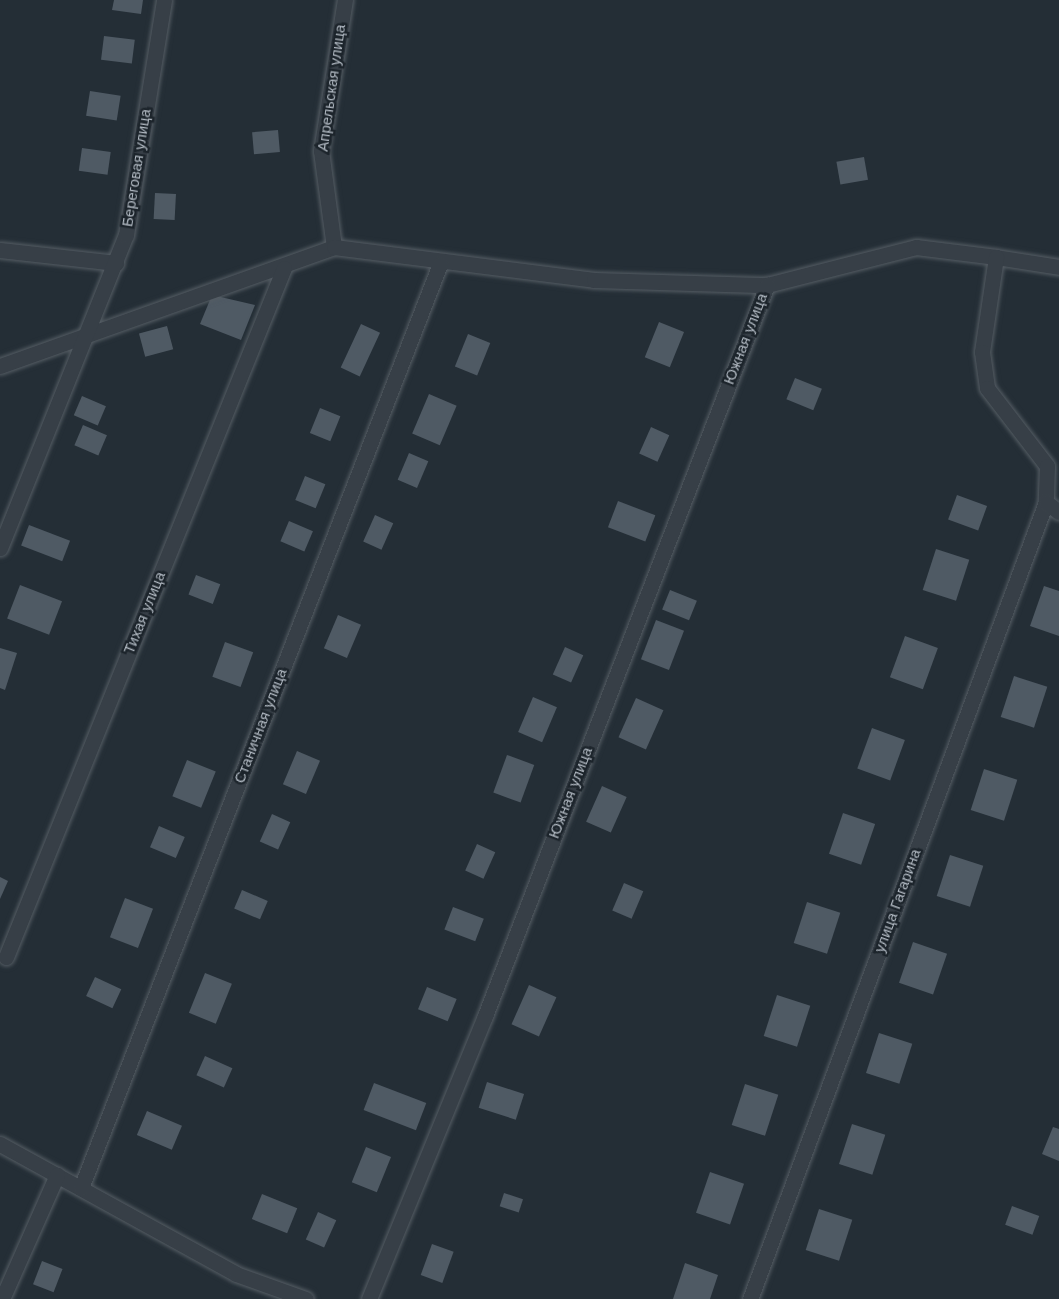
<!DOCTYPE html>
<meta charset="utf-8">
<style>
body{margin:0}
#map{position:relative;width:1059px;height:1299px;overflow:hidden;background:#242e36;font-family:"Work Sans",sans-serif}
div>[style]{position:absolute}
.building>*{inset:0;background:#4f5a64;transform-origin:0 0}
.roads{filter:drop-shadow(0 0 2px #555d64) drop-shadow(0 0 2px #555d64)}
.minor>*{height:15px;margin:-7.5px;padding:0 7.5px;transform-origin:7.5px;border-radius:7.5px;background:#373f47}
span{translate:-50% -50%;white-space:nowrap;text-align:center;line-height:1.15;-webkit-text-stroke:5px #1c242b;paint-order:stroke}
.street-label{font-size:15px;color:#b2bac3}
</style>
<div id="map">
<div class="building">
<i style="clip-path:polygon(114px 0,143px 0,141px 14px,112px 10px)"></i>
<i style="left:104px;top:36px;width:31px;height:24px;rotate:7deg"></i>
<i style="left:90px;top:91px;width:31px;height:25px;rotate:9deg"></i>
<i style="left:278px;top:130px;width:22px;height:26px;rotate:85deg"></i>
<i style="left:82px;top:148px;width:29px;height:23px;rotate:8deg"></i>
<i style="left:864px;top:157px;width:23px;height:28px;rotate:80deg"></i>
<i style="left:155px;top:193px;width:21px;height:26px;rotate:3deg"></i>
<i style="clip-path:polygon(212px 295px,255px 305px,241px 340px,200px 324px)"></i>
<i style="left:659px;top:322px;width:27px;height:38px;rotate:22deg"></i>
<i style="left:361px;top:324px;width:21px;height:48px;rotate:25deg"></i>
<i style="left:167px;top:326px;width:24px;height:29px;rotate:75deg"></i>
<i style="left:468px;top:334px;width:24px;height:35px;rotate:22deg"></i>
<i style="left:795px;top:378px;width:29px;height:23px;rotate:22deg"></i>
<i style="left:429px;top:394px;width:30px;height:43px;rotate:23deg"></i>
<i style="left:82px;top:396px;width:26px;height:21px;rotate:23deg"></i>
<i style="left:320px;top:408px;width:22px;height:27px;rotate:22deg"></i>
<i style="left:83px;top:425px;width:26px;height:22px;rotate:23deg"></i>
<i style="left:651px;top:427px;width:20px;height:29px;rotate:24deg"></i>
<i style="left:409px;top:453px;width:21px;height:29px;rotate:23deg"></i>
<i style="left:305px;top:476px;width:22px;height:26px;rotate:22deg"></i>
<i style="left:957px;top:495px;width:32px;height:26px;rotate:20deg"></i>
<i style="left:618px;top:501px;width:40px;height:28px;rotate:21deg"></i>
<i style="left:375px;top:515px;width:20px;height:29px;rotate:24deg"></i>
<i style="left:289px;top:521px;width:26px;height:22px;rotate:23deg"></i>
<i style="left:29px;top:525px;width:44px;height:22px;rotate:21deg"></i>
<i style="left:936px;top:549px;width:35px;height:43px;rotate:18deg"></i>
<i style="left:196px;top:575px;width:26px;height:21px;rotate:21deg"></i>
<i style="left:20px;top:585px;width:45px;height:36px;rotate:21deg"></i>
<i style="clip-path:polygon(1044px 586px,1059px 591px,1059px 636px,1030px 626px)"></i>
<i style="left:670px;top:590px;width:29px;height:21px;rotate:22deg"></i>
<i style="left:338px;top:615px;width:25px;height:36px;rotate:23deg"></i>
<i style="left:656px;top:620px;width:30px;height:42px;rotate:21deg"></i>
<i style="left:905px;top:636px;width:35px;height:44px;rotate:20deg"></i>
<i style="left:225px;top:642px;width:30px;height:37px;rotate:20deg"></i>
<i style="left:565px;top:647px;width:20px;height:30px;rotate:24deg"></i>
<i style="clip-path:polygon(0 648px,17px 653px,5px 690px,0 688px)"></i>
<i style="left:1014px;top:676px;width:35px;height:43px;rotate:18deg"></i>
<i style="left:533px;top:697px;width:26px;height:38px;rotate:23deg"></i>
<i style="left:636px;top:698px;width:30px;height:43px;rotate:24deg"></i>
<i style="left:872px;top:728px;width:35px;height:43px;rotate:20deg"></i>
<i style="left:297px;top:751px;width:25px;height:36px;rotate:23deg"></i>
<i style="left:507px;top:755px;width:29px;height:40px;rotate:20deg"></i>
<i style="left:187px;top:760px;width:31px;height:39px;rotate:22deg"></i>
<i style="left:984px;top:769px;width:35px;height:43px;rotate:18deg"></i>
<i style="left:602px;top:786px;width:27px;height:39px;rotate:24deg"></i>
<i style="left:843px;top:813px;width:34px;height:43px;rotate:19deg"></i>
<i style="left:272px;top:814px;width:20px;height:30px;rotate:24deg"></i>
<i style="left:159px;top:826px;width:28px;height:23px;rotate:23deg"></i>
<i style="left:477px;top:844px;width:20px;height:29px;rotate:24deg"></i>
<i style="left:950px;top:855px;width:35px;height:43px;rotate:18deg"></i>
<i style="clip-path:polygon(0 877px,8px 881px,0 899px)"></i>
<i style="left:624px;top:883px;width:21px;height:30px;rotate:23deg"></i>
<i style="left:242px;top:890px;width:28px;height:20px;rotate:23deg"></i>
<i style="left:125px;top:898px;width:30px;height:42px;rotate:21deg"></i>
<i style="left:807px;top:902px;width:35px;height:43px;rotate:18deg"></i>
<i style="left:453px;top:907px;width:33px;height:24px;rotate:21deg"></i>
<i style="left:913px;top:942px;width:36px;height:43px;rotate:19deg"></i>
<i style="left:205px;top:973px;width:29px;height:43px;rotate:22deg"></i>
<i style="left:95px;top:977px;width:29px;height:21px;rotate:25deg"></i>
<i style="left:529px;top:985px;width:30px;height:43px;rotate:24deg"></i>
<i style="left:427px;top:987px;width:32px;height:24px;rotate:22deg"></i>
<i style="left:777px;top:995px;width:35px;height:43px;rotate:18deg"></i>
<i style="left:879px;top:1033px;width:35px;height:42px;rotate:18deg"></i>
<i style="left:205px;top:1056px;width:30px;height:21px;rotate:24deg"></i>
<i style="left:487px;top:1082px;width:39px;height:27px;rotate:18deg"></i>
<i style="left:374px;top:1083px;width:56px;height:29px;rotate:21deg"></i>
<i style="left:745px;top:1084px;width:35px;height:43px;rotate:18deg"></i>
<i style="left:147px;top:1111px;width:38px;height:26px;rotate:23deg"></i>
<i style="left:852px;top:1124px;width:35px;height:42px;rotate:18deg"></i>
<i style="clip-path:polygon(1053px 1127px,1059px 1129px,1059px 1161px,1042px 1154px)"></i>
<i style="left:366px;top:1147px;width:27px;height:38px;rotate:22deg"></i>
<i style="left:710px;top:1172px;width:36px;height:43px;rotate:19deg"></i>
<i style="left:504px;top:1193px;width:20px;height:14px;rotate:18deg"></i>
<i style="left:262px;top:1194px;width:38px;height:27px;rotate:22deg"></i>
<i style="left:1012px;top:1206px;width:29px;height:20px;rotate:20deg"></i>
<i style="left:819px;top:1209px;width:35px;height:43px;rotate:18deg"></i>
<i style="left:318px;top:1212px;width:20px;height:30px;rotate:24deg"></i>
<i style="left:432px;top:1244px;width:23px;height:33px;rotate:20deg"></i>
<i style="left:42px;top:1261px;width:22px;height:25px;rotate:21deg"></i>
<i style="clip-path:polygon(685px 1263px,718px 1275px,710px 1299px,673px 1299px)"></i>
</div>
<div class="roads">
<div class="minor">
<i style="left:334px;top:247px;width:97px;rotate:-97.7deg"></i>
<i style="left:321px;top:151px;width:153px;rotate:-81deg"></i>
<i style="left:0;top:250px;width:117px;rotate:6.4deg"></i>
<i style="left:996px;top:257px;width:64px;rotate:9deg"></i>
<i style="left:0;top:366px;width:355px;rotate:-19.6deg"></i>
<i style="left:334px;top:247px;width:262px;rotate:7.2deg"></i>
<i style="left:594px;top:280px;width:173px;rotate:1.7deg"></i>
<i style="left:767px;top:285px;width:154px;rotate:-14.3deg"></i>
<i style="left:916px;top:247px;width:81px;rotate:7.1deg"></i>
<i style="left:996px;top:257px;width:96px;rotate:98.4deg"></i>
<i style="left:982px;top:352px;width:36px;rotate:82deg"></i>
<i style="left:987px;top:388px;width:98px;rotate:52.4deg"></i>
<i style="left:1047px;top:466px;width:36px;rotate:92deg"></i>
<i style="left:1046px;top:502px;width:850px;rotate:110.37deg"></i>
<i style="left:1046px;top:502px;width:16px;rotate:38deg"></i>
<i style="left:0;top:548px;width:337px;rotate:-68.1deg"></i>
<i style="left:126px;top:235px;width:238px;rotate:-80.8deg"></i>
<i style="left:6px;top:957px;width:743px;rotate:-68.03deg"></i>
<i style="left:0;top:1144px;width:269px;rotate:28.8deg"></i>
<i style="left:236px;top:1274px;width:74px;rotate:19.7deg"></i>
<i style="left:81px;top:1188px;width:991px;rotate:-68.77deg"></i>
<i style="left:2px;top:1299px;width:136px;rotate:-66.1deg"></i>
<i style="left:369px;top:1299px;width:306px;rotate:-67.7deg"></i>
<i style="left:485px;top:1016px;width:784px;rotate:-68.9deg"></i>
</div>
</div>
<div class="street-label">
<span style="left:332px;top:88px;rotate:-82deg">Апрельская улица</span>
<span style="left:137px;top:168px;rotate:-81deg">Береговая улица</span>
<span style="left:746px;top:339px;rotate:-69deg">Южная улица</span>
<span style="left:145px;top:613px;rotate:-68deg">Тихая улица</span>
<span style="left:261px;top:726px;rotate:-69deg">Станичная улица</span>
<span style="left:571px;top:793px;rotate:-69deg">Южная улица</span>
<span style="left:898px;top:901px;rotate:-70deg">улица Гагарина</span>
</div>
</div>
